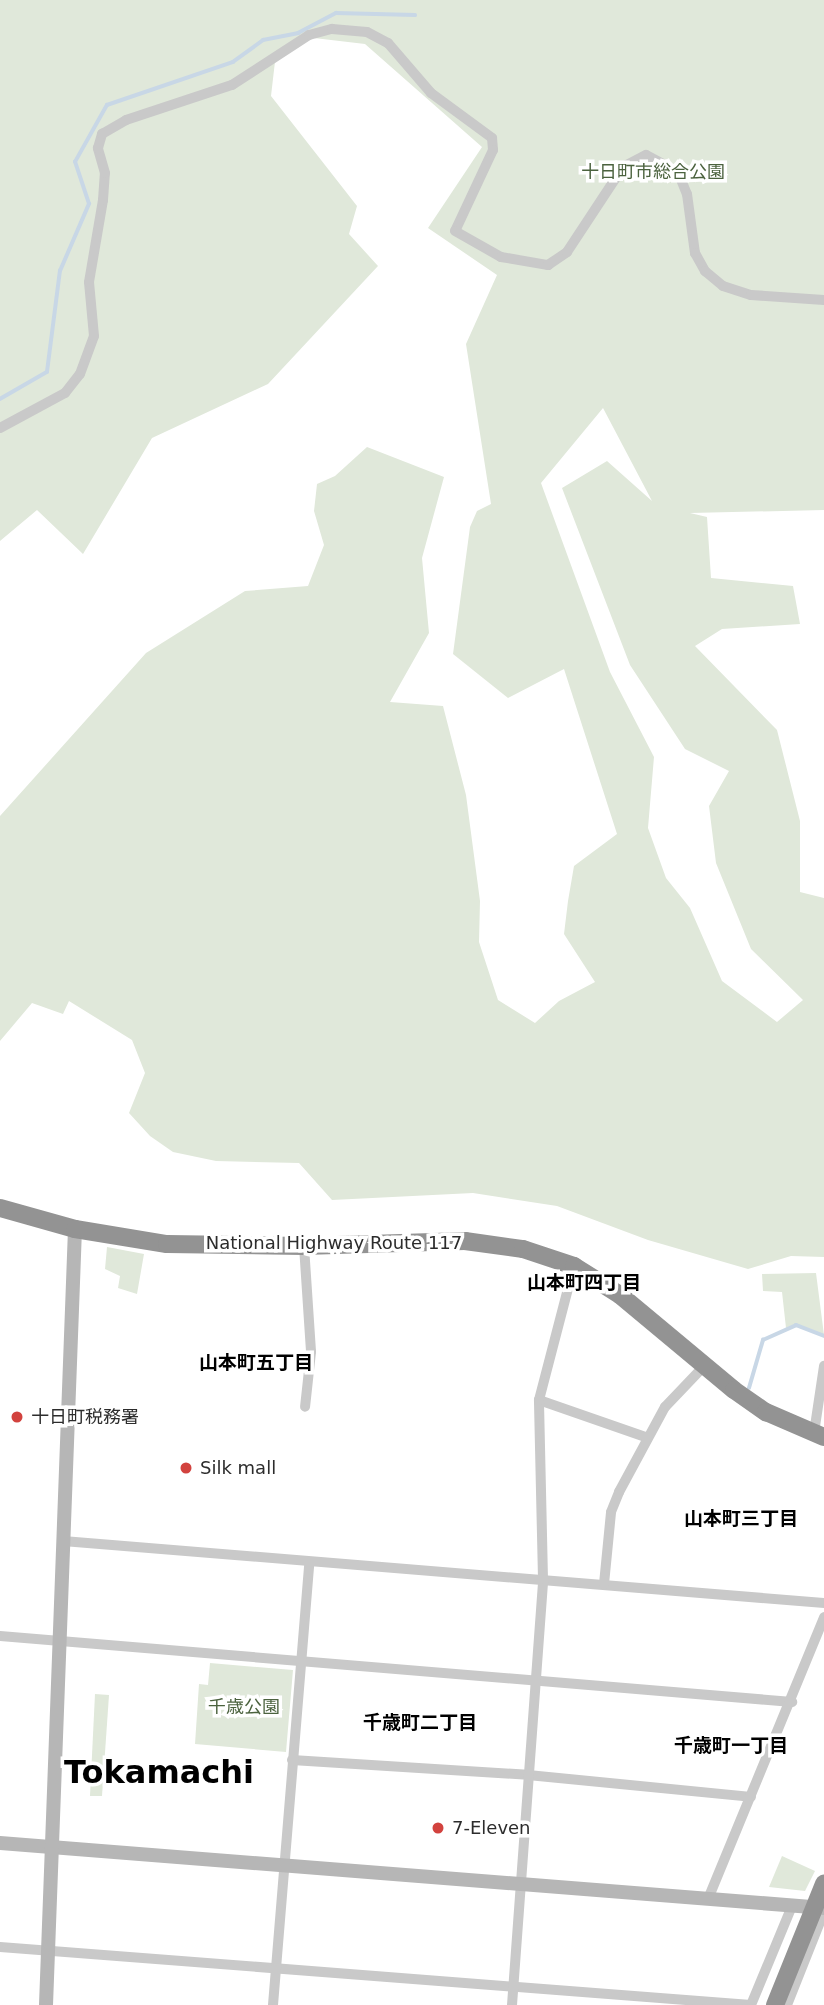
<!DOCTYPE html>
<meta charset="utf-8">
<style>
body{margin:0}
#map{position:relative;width:824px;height:2005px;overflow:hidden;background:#fff;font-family:"DejaVu Sans","Noto Sans JP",sans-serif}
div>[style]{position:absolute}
.green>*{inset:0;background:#e0e8da}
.stream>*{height:3.5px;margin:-1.75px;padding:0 1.75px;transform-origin:1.75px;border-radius:1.75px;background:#c8d7e6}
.street>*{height:10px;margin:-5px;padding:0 5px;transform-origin:5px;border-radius:5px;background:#c9c9c9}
.secondary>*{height:14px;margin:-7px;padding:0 7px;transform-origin:7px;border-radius:7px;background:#b6b6b6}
.highway>*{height:18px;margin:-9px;padding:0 9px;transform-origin:9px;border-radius:9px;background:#939393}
.dots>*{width:19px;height:19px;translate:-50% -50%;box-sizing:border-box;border:4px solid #fff;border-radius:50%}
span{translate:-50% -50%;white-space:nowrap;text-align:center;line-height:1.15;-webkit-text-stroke:7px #fff;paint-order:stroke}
.park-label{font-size:18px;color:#4b623e}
.street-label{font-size:18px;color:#2c2c2c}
.poi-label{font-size:18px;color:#2c2c2c}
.left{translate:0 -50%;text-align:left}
.neighbourhood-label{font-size:19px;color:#000;font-weight:700}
.town-label{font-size:32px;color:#000;font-weight:700}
</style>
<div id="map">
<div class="green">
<i style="clip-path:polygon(evenodd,0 0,824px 0,824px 510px,690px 513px,707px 517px,711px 578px,793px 586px,800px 624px,722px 629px,695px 646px,777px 730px,800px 821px,800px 892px,824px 898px,824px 1257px,791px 1256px,748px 1269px,648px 1240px,557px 1206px,473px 1193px,332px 1200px,299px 1163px,216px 1161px,173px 1152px,150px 1136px,129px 1113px,145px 1073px,132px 1040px,69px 1001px,63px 1014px,32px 1003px,0 1041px,0 816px,146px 653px,245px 591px,308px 586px,324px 545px,314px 511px,317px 484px,335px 476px,367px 447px,444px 477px,422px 558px,429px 633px,390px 702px,443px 706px,466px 795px,480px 901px,479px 942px,498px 1000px,535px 1023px,559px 1001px,595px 982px,564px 934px,568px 901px,574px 866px,617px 834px,564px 669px,508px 698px,453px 654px,470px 527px,477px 511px,491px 504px,466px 344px,497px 275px,428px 228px,482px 147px,365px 44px,314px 38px,276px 53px,271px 96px,357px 206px,349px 234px,378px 266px,268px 384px,152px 438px,83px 554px,37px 510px,0 541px,0 0,603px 408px,652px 501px,607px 461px,562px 488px,630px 665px,685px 749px,729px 771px,709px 806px,716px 863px,751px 949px,803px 1000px,777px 1022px,722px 981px,690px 908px,666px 878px,648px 828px,654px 757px,610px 672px,541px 483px,603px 408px)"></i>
<i style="clip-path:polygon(107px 1247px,144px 1254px,137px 1294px,118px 1288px,120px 1276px,105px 1269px)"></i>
<i style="clip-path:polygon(816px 1273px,824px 1335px,795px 1324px,786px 1328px,782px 1292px,763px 1291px,762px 1274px)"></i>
<i style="clip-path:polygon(210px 1663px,293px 1670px,286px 1752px,195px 1744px,199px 1684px,208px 1685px)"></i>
<i style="clip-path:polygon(95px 1694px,109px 1695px,102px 1796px,90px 1796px)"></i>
<i style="clip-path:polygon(782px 1856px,815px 1871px,805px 1891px,769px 1887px)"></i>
</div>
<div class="stream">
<i style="left:0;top:399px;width:54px;rotate:-29.9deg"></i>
<i style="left:47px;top:372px;width:102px;rotate:-82.7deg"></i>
<i style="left:60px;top:271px;width:73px;rotate:-66.6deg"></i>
<i style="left:89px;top:204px;width:44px;rotate:-108.4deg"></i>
<i style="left:75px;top:162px;width:65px;rotate:-60.7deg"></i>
<i style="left:107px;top:105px;width:133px;rotate:-18.8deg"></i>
<i style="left:233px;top:62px;width:37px;rotate:-36deg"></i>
<i style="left:263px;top:40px;width:36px;rotate:-11deg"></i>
<i style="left:298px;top:33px;width:43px;rotate:-27.8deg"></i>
<i style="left:336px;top:13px;width:79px;rotate:1.5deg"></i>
<i style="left:749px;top:1388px;width:50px;rotate:-73.7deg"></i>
<i style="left:763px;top:1340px;width:36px;rotate:-24deg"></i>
<i style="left:796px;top:1325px;width:30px;rotate:21deg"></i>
</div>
<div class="street">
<i style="left:0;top:428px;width:74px;rotate:-28.3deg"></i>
<i style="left:65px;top:393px;width:24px;rotate:-52deg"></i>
<i style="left:80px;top:374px;width:40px;rotate:-69.8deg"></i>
<i style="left:94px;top:336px;width:54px;rotate:-95.3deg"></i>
<i style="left:89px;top:282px;width:83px;rotate:-80.3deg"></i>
<i style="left:103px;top:200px;width:27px;rotate:-86deg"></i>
<i style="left:105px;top:173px;width:26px;rotate:-106deg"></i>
<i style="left:98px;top:148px;width:15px;rotate:-74deg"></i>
<i style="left:102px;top:134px;width:28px;rotate:-30deg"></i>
<i style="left:126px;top:120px;width:112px;rotate:-18.3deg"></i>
<i style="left:232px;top:85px;width:92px;rotate:-33deg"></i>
<i style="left:309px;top:35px;width:24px;rotate:-15deg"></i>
<i style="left:332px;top:29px;width:35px;rotate:5deg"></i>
<i style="left:367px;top:32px;width:24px;rotate:28deg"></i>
<i style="left:388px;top:43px;width:66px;rotate:49.3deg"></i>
<i style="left:431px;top:93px;width:76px;rotate:36.4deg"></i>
<i style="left:492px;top:138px;width:12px;rotate:85deg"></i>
<i style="left:493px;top:150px;width:89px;rotate:115.1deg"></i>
<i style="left:455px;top:231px;width:53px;rotate:29.5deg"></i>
<i style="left:501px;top:257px;width:48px;rotate:9.7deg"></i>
<i style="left:548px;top:265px;width:23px;rotate:-34deg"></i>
<i style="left:567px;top:252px;width:102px;rotate:-56.6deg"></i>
<i style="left:623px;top:167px;width:26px;rotate:-28deg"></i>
<i style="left:646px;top:155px;width:36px;rotate:28deg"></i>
<i style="left:678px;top:172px;width:24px;rotate:68deg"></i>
<i style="left:687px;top:194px;width:60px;rotate:82.3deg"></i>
<i style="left:695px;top:253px;width:21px;rotate:61deg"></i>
<i style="left:705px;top:271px;width:23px;rotate:40deg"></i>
<i style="left:723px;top:286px;width:29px;rotate:18deg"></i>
<i style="left:751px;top:295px;width:73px;rotate:3.9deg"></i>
<i style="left:304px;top:1246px;width:106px;rotate:86.2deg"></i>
<i style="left:311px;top:1352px;width:55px;rotate:96.2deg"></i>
<i style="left:539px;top:1400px;width:115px;rotate:19.2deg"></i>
<i style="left:814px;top:1433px;width:68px;rotate:-81.5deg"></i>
<i style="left:63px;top:1541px;width:764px;rotate:4.66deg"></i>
<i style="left:604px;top:1584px;width:72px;rotate:-84.4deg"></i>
<i style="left:611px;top:1512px;width:22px;rotate:-68deg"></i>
<i style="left:619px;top:1492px;width:97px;rotate:-61.6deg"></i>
<i style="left:665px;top:1407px;width:57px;rotate:-46.4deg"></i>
<i style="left:0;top:1636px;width:795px;rotate:4.76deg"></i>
<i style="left:292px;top:1760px;width:236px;rotate:3.6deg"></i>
<i style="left:528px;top:1775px;width:224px;rotate:5.6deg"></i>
<i style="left:708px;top:1899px;width:305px;rotate:-67.6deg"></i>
<i style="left:0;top:1947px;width:753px;rotate:4.42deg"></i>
<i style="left:273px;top:2005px;width:442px;rotate:-85.3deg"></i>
<i style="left:512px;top:2005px;width:427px;rotate:-85.8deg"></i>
<i style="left:543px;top:1579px;width:179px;rotate:-91.3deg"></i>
<i style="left:539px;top:1400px;width:138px;rotate:-75.4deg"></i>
<i style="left:751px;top:2005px;width:107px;rotate:-67.5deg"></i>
<i style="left:787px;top:2005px;width:100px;rotate:-68.3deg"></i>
</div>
<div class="secondary">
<i style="left:0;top:1843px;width:827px;rotate:4.51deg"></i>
<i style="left:46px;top:2005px;width:777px;rotate:-87.86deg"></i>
</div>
<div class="highway">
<i style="left:0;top:1208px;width:78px;rotate:15.6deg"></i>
<i style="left:75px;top:1229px;width:93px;rotate:9.3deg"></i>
<i style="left:167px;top:1244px;width:137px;rotate:0.8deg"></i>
<i style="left:304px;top:1246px;width:161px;rotate:-1.8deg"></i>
<i style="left:465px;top:1241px;width:59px;rotate:7.9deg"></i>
<i style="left:523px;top:1249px;width:54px;rotate:18.4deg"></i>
<i style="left:574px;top:1266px;width:54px;rotate:32.2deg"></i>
<i style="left:620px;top:1295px;width:148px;rotate:39.8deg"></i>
<i style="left:734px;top:1390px;width:39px;rotate:35deg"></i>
<i style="left:766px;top:1412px;width:63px;rotate:23.3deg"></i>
<i style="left:775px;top:2005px;width:131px;rotate:-68deg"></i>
</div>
<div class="dots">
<i style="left:17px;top:1417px;background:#d2423e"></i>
<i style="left:186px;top:1468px;background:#d2423e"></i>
<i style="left:438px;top:1828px;background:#d2423e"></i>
</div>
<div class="park-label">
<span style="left:653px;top:172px">十日町市総合公園</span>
<span style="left:244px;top:1707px">千歳公園</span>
</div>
<div class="street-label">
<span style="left:334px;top:1243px">National Highway Route 117</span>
</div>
<div class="poi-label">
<span class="left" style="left:31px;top:1417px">十日町税務署</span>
<span class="left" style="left:200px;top:1468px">Silk mall</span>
<span class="left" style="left:452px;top:1828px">7-Eleven</span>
</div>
<div class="neighbourhood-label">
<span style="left:584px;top:1283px">山本町四丁目</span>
<span style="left:256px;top:1363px">山本町五丁目</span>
<span style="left:741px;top:1519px">山本町三丁目</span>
<span style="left:420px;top:1723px">千歳町二丁目</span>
<span style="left:731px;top:1746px">千歳町一丁目</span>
</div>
<div class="town-label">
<span style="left:159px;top:1772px">Tokamachi</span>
</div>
</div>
